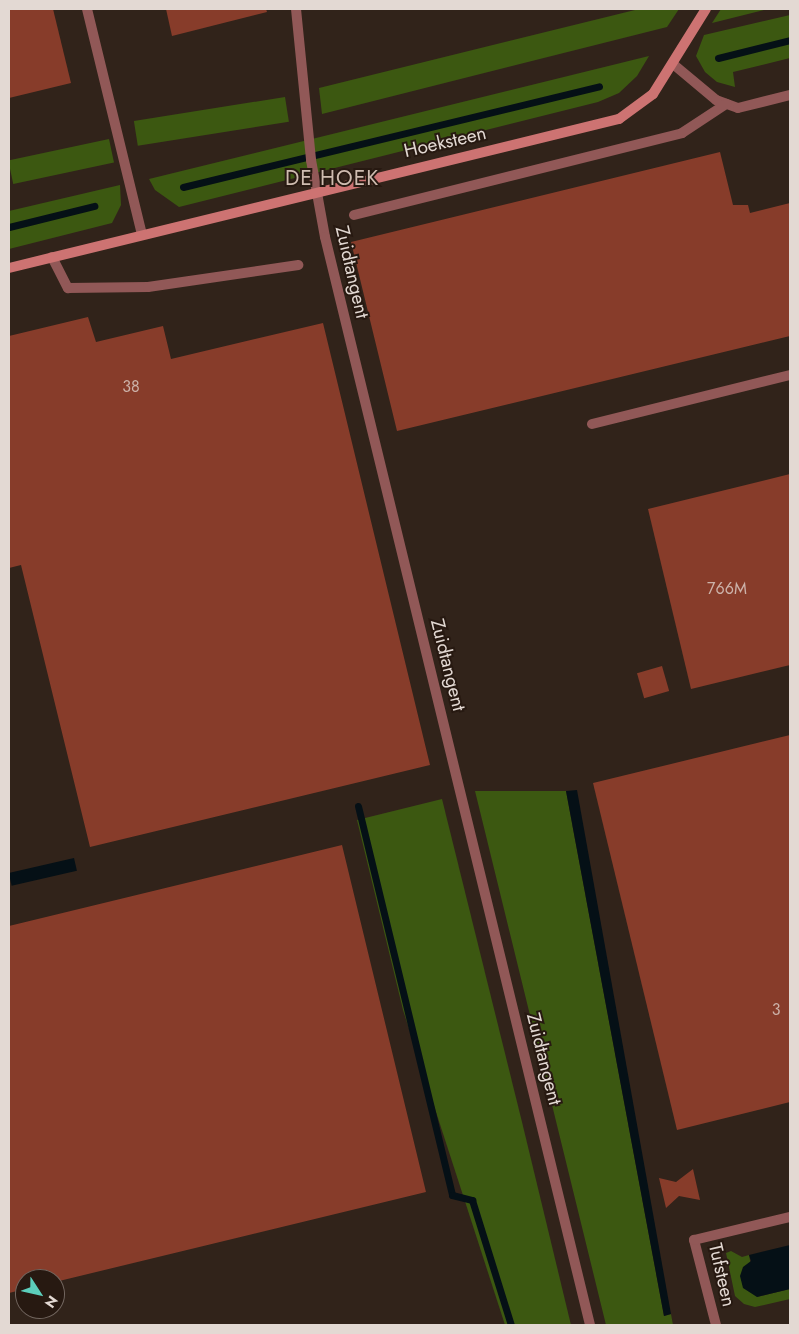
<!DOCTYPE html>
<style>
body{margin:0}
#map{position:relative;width:799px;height:1334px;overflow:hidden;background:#31231a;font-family:Jost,sans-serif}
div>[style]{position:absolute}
.green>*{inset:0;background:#3c5811;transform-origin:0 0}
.water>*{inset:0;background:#051016;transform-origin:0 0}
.stream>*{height:7px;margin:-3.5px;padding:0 3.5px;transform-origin:3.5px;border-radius:3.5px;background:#051016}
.building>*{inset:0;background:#873c2a;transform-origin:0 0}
.lane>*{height:10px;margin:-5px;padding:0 5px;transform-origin:5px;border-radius:5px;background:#915857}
.street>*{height:10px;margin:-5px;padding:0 5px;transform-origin:5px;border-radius:5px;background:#915857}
.secondary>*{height:10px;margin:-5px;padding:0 5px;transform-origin:5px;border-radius:5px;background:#cd7372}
span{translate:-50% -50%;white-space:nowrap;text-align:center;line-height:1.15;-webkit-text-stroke:4px #271911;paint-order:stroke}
.number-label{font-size:16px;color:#ccb2a9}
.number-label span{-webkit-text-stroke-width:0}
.street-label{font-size:19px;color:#e3d9d3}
.quarter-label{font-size:21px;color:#cfbcb0;letter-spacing:1px}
.frame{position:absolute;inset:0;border:10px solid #e3d9d3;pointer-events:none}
.north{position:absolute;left:15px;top:1269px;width:50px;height:50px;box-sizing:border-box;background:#271911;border:1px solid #72665f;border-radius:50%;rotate:125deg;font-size:14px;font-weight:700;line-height:20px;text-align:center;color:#e3d9d3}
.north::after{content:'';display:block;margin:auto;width:18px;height:22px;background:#5ccebb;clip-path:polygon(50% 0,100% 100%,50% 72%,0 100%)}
</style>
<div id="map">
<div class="green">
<i style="clip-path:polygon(639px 9px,679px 9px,667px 27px,322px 114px,319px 88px)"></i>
<i style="clip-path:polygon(721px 9px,768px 9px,712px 23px)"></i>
<i style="clip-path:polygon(790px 15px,790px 58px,733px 72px,735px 87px,717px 82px,705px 72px,696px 56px,704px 35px)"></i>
<i style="clip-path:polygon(649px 56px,637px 76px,619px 93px,598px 102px,179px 207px,155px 190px,149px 179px)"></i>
<i style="left:285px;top:97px;width:25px;height:153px;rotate:81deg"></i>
<i style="left:109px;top:139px;width:24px;height:103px;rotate:78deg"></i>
<i style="clip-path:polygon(120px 185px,121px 205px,112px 223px,9px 249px,9px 211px)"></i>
<i style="clip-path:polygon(475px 791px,566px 791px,664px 1316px,671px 1314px,673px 1325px,606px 1325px)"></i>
<i style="clip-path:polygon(442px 799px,522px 1122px,571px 1325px,505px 1325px,403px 1010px,357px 820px)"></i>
<i style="clip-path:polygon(731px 1251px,742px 1257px,749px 1255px,757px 1297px,790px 1289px,790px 1299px,755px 1307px,744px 1304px,735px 1296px,726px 1253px)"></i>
</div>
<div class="water">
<i style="clip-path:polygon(577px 790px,671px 1314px,664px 1316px,566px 791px)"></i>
<i style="left:74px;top:858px;width:13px;height:67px;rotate:77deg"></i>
<i style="clip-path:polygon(790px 1245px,790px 1289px,757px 1297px,743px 1288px,740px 1276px,743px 1267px,751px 1261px,749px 1255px)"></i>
</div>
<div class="stream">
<i style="left:718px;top:58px;width:74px;rotate:-14deg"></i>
<i style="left:183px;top:187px;width:428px;rotate:-13.6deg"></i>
<i style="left:9px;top:227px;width:88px;rotate:-13.9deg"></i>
<i style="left:358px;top:806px;width:400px;rotate:76.4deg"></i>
<i style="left:452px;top:1195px;width:21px;rotate:14deg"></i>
<i style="left:472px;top:1200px;width:131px;rotate:72.7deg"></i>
</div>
<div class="building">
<i style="clip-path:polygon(9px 9px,53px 9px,71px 83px,9px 98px)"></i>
<i style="clip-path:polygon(166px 9px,266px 9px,267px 12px,172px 36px)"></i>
<i style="clip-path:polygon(720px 152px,733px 205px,748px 205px,750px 213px,790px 203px,790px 336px,397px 431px,351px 242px)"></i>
<i style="clip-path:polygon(88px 317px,96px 342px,163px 326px,171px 359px,323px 323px,430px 765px,90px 847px,21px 565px,9px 568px,9px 336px)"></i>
<i style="clip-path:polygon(790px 474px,790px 665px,691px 689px,648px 509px)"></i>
<i style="left:662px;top:666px;width:26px;height:26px;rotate:74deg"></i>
<i style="clip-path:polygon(790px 735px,790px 1102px,677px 1130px,593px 783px)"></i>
<i style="clip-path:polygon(342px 845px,426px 1192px,55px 1282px,55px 1279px,25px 1279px,25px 1289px,9px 1293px,9px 926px)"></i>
<i style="clip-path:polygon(693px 1169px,700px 1200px,679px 1196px,666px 1208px,659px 1178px,676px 1182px)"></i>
</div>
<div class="lane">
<i style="left:296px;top:9px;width:152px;rotate:84.3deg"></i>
<i style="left:311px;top:160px;width:78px;rotate:79.7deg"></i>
<i style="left:325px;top:237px;width:1120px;rotate:76.31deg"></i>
<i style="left:673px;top:64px;width:56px;rotate:39.9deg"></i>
<i style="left:716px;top:100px;width:23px;rotate:20deg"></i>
<i style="left:738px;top:108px;width:54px;rotate:-14deg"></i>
<i style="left:354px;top:215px;width:338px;rotate:-14deg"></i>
<i style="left:682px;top:133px;width:53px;rotate:-33.4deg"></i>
<i style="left:52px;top:257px;width:35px;rotate:63deg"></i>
<i style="left:68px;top:288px;width:80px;rotate:-0.7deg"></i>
<i style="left:148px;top:287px;width:152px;rotate:-8.3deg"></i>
<i style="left:592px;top:424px;width:204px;rotate:-13.9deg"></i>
<i style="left:716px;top:1325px;width:88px;rotate:-104.5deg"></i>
<i style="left:694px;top:1240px;width:99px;rotate:-13.5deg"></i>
</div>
<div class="street">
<i style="left:87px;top:9px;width:232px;rotate:76.3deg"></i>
</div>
<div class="secondary">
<i style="left:9px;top:268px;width:628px;rotate:-13.73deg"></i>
<i style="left:619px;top:119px;width:42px;rotate:-36.3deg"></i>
<i style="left:653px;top:94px;width:100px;rotate:-58.1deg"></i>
</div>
<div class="number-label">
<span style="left:131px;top:387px">38</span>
<span style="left:727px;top:589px">766M</span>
<span style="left:776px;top:1010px">3</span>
</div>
<div class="street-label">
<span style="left:445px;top:142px;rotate:-13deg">Hoeksteen</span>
<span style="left:352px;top:272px;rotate:77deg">Zuidtangent</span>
<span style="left:448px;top:665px;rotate:76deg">Zuidtangent</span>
<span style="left:544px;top:1059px;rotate:76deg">Zuidtangent</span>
<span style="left:722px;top:1275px;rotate:77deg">Tufsteen</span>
</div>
<div class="quarter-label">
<span style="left:332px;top:178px">DE HOEK</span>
</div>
<div class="frame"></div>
<div class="north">N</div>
</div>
